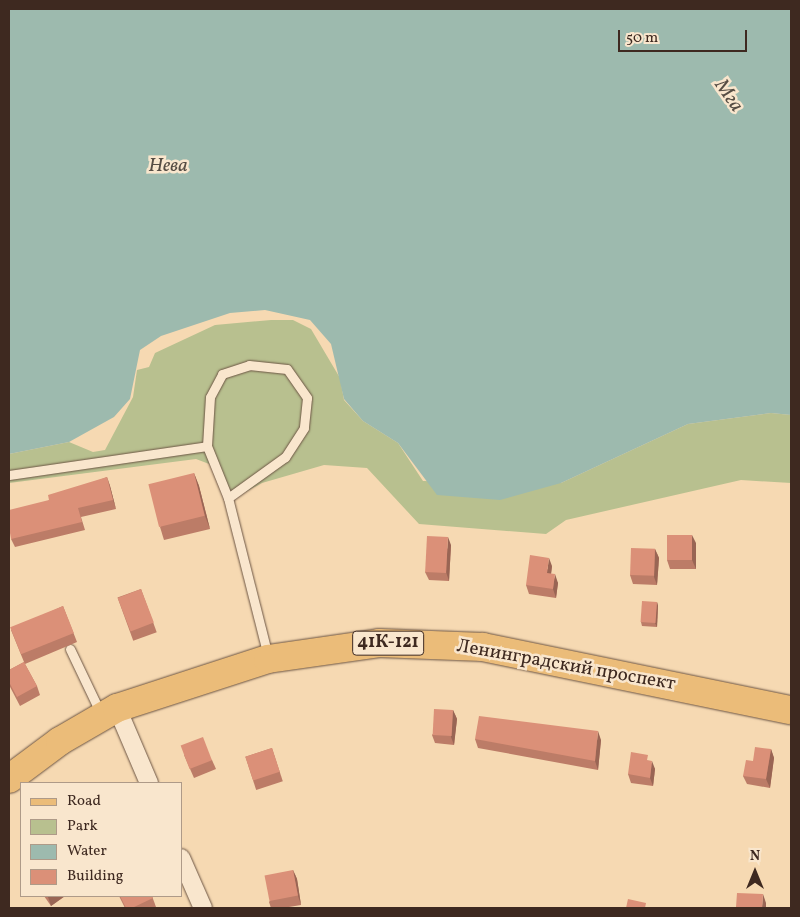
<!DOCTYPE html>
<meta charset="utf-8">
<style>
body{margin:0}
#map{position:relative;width:800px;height:917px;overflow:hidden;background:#f6d9b2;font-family:Vollkorn,serif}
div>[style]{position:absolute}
.green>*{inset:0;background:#b8c08f}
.water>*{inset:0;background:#9dbaae}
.roads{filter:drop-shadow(0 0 1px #6c5544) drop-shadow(0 0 1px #6c5544)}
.service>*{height:9px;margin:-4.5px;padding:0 4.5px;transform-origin:4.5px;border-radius:4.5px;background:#f9e6cd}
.minor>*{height:18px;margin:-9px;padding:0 9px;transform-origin:9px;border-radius:9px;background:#f9e6cd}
.primary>*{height:28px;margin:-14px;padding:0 14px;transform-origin:14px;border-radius:14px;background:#ebbc79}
.wall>*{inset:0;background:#bc7c67;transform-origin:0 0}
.shaded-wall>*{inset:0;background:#996554}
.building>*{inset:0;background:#db9078;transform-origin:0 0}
span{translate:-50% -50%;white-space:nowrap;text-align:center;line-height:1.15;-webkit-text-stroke:5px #f9e6cd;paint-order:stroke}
.shield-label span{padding:1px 4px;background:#f9e6cd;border:1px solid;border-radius:4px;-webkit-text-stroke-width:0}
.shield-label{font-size:18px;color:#3e2920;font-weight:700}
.street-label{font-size:19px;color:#3e2920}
.water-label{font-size:20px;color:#564d44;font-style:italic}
.frame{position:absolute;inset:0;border:10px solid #3e2920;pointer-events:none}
.legend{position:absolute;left:20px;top:782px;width:162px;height:115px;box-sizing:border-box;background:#f9e6cd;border:1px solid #ae9a88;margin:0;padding:6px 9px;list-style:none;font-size:15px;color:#3e2920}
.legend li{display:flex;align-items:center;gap:10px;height:25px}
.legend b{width:25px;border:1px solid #ae9a88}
.north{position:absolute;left:730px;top:847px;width:50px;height:50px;-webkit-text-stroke:4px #f9e6cd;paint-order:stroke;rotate:0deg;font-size:14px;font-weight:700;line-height:20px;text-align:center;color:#3e2920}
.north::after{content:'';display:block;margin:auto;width:18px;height:22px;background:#3e2920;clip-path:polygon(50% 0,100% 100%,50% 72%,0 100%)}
.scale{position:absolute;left:618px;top:30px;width:129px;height:22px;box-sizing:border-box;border:2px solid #3e2920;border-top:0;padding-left:6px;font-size:15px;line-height:18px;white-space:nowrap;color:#3e2920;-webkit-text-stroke:4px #f9e6cd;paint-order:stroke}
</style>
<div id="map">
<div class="green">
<i style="clip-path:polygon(271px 320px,293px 320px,311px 329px,340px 378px,344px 400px,363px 421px,398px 443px,423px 481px,561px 483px,688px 424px,771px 413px,791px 415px,791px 483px,741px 480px,566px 520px,546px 534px,419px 524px,367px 468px,324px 465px,262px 483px,231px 500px,217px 467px,196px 459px,9px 483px,9px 454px,69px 442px,93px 452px,105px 450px,133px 397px,137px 370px,149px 367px,155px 353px,215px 325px)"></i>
</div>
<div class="water">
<i style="clip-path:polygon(9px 9px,791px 9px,791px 415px,771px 413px,688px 424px,561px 483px,500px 500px,437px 495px,398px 443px,363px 421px,344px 399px,331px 344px,310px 320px,265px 310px,230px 313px,161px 336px,140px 350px,130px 399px,114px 417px,69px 442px,9px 454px)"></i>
</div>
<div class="roads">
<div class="service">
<i style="left:207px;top:446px;width:49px;rotate:-86.5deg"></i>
<i style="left:210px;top:397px;width:26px;rotate:-62deg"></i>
<i style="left:222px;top:374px;width:28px;rotate:-18deg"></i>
<i style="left:249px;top:365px;width:38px;rotate:6deg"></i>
<i style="left:287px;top:369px;width:35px;rotate:55deg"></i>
<i style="left:307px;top:398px;width:30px;rotate:96deg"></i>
<i style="left:304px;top:428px;width:35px;rotate:123deg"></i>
<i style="left:285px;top:457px;width:70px;rotate:144.3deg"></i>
<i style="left:9px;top:475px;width:200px;rotate:-8.3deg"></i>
<i style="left:207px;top:446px;width:56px;rotate:68deg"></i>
<i style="left:228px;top:498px;width:163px;rotate:75.8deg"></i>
<i style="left:70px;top:649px;width:72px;rotate:64.5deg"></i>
</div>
<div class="minor">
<i style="left:117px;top:708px;width:82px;rotate:66.9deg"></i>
<i style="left:181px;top:858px;width:55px;rotate:66.3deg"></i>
</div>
<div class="primary">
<i style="left:9px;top:779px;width:64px;rotate:-36.7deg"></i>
<i style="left:60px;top:741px;width:66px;rotate:-30.1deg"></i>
<i style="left:117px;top:708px;width:159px;rotate:-18deg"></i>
<i style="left:268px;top:659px;width:112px;rotate:-8.2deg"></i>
<i style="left:379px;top:643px;width:104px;rotate:2.2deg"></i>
<i style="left:483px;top:647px;width:314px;rotate:11.6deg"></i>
</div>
</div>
<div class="wall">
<i style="clip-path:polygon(194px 473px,199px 486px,210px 529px,164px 540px,160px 527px)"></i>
<i style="clip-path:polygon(107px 477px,110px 486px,116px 509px,81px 517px,85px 530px,15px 547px,11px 539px,49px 500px)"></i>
<i style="clip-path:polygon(696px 543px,696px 569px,670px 569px,667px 560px)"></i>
<i style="clip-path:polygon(451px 545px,449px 581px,429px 580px,425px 572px)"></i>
<i style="clip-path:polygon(655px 549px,659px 558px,657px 585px,633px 584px,630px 575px)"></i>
<i style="clip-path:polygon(552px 566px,551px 574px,558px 583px,556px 598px,529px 594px,526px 585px)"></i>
<i style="left:141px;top:589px;width:46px;height:25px;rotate:70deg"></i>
<i style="clip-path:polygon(657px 602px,658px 606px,657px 627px,642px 626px,641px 622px)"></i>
<i style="clip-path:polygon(63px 606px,77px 642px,25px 664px,37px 686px,40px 695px,20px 706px,9px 685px,9px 670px,24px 662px,11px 630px)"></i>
<i style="clip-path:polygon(453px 710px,457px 719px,454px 745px,435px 743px,432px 735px)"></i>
<i style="clip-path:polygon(475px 739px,601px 740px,598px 770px,478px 748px)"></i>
<i style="left:272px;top:748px;width:35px;height:28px;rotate:72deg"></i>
<i style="clip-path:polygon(771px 749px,774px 758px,770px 788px,747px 784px,743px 776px,753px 761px)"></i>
<i style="clip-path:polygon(184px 755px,212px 760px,216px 769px,194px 778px)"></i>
<i style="clip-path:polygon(650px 761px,655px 769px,653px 786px,631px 783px,628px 774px)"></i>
<i style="clip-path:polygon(293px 870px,297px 879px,301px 905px,283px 908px,271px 908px,269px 902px)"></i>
<i style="clip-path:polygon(44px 896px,65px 896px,51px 906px)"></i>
<i style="clip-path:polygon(119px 896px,152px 896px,156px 907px,154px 908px,125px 908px)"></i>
</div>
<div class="shaded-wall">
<i style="clip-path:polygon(194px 473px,199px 486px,210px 529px,205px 516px)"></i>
<i style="clip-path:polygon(107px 477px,110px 486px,116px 509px,113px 500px)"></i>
<i style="clip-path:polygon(692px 535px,696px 543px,696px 569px,692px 560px)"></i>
<i style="clip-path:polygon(448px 537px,451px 545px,449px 581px,446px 572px)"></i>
<i style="clip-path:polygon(655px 549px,659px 558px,657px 585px,654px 577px)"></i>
<i style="clip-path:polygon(549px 558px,552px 566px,550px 582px,547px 573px)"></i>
<i style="clip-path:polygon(555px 574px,558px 583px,556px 598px,553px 589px)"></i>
<i style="clip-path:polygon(657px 602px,658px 606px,657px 627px,655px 623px)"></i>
<i style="clip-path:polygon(453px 710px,457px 719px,454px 745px,451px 737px)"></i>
<i style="clip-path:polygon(598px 731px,601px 740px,598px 770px,595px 761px)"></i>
<i style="clip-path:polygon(771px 749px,774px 758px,770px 788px,766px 779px)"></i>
<i style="clip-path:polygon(652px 761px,655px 769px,653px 786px,650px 778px)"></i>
<i style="clip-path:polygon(293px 870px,297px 879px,301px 905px,298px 896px)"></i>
<i style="clip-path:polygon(763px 894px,766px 903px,766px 908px,762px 908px)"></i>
<i style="clip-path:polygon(50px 896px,65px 896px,51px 906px,48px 897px)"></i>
</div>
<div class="building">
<i style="left:194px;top:473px;width:44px;height:47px;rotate:76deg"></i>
<i style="clip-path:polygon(107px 477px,113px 500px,78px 508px,82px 522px,11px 539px,9px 527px,9px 510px,49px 500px,48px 495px)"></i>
<i style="left:667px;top:535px;width:25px;height:25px"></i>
<i style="left:427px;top:536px;width:21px;height:36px;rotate:3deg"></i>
<i style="left:631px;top:548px;width:24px;height:27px;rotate:2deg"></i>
<i style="clip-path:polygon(530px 555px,549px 558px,547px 573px,555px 574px,553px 589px,526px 585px)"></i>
<i style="left:141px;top:589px;width:36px;height:25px;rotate:69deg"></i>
<i style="left:642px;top:601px;width:15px;height:21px;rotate:4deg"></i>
<i style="left:63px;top:606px;width:29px;height:57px;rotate:68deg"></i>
<i style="clip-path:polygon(24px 662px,37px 686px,17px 697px,9px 682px,9px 670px)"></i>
<i style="left:434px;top:709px;width:19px;height:26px;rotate:3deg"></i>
<i style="clip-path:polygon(479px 716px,598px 731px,595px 761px,475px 739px)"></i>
<i style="left:203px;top:737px;width:25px;height:24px;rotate:69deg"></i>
<i style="clip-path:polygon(755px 747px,771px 749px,766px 779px,743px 776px,746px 760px,753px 761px)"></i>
<i style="left:272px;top:748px;width:25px;height:28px;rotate:72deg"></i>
<i style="clip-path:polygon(631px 752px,648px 755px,647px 760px,652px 761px,650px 778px,628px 774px)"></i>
<i style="left:293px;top:870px;width:26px;height:29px;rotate:79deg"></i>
<i style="clip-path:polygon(737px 893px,763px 894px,762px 908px,724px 908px,724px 907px,736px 907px)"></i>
<i style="clip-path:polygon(120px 896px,152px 896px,153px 898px,132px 908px,126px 908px)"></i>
<i style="clip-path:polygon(628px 899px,646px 903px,645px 908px,626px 908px)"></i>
</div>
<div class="shield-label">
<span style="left:388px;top:643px">41К-121</span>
</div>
<div class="street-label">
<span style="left:566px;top:666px;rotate:10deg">Ленинградский проспект</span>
</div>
<div class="water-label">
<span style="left:728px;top:96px;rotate:55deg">Мга</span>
<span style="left:168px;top:166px">Нева</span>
</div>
<div class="frame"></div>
<ul class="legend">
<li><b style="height:6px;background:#ebbc79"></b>Road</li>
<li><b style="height:14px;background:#b8c08f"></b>Park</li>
<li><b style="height:14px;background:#9dbaae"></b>Water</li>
<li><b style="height:14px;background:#db9078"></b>Building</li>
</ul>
<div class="north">N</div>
<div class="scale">50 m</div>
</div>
